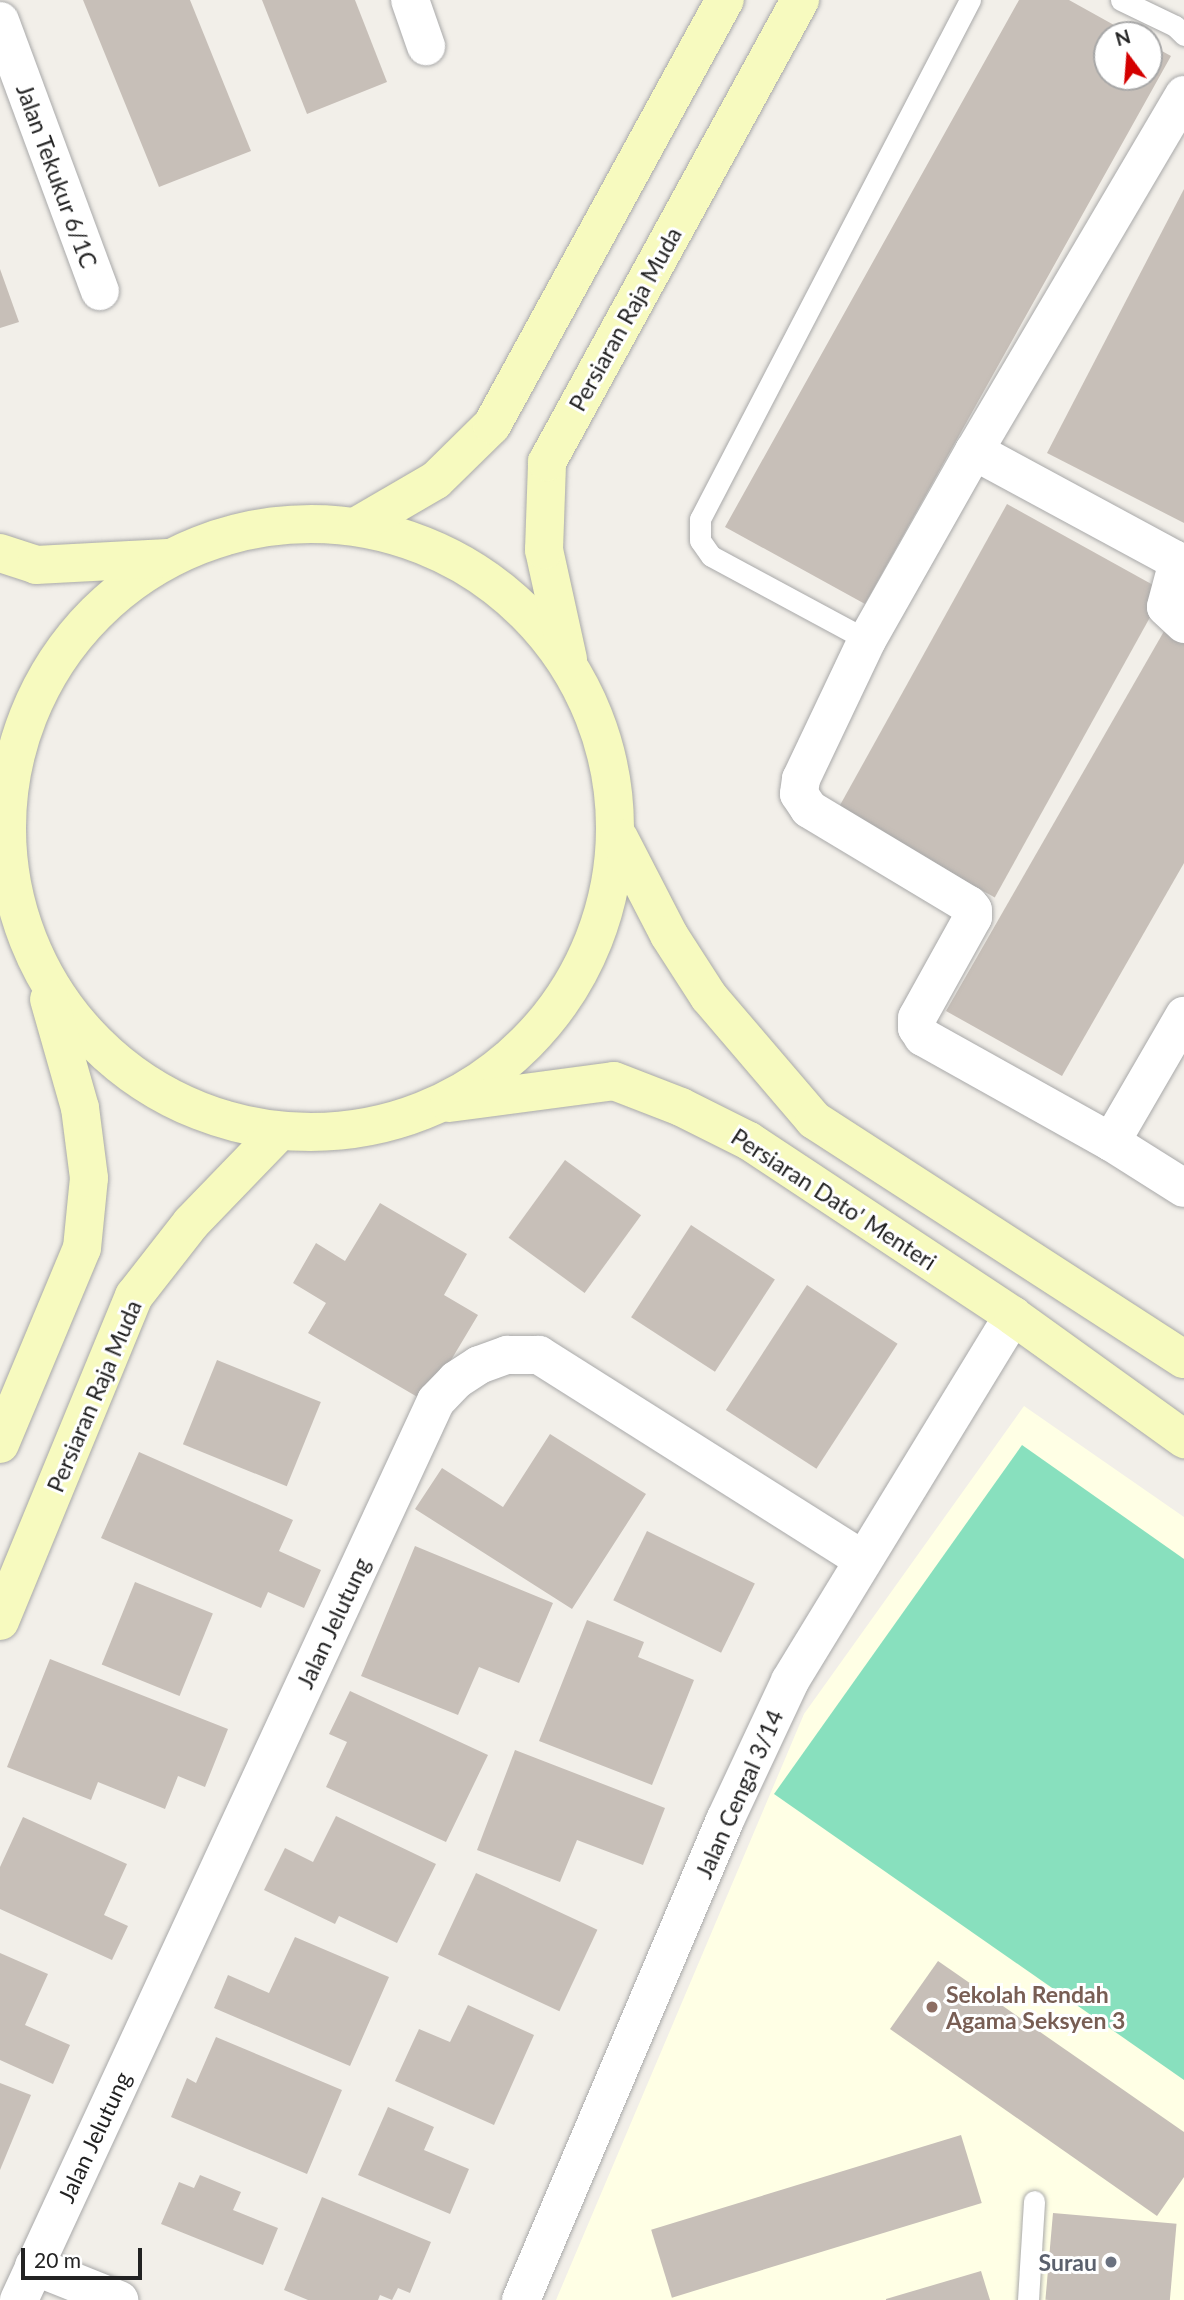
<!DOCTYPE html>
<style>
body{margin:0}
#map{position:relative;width:1184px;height:2300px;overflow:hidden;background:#f2efe9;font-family:Lato,sans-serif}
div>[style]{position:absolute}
.education>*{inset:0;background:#ffffe5}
.pitch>*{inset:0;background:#88e0be}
.building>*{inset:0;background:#c7bfb8;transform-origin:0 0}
.roads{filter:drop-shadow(0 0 2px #a9a9a9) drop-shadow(0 0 2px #a9a9a9)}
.lane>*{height:21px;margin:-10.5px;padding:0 10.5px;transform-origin:10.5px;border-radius:10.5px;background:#fff}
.street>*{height:38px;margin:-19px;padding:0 19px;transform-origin:19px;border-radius:19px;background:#fff}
.secondary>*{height:38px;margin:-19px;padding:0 19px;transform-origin:19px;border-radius:19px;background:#f7fabf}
.secondary>.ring{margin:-19px;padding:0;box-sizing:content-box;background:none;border:38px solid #f7fabf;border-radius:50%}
.dots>*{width:19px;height:19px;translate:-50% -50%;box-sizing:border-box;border:4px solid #fff;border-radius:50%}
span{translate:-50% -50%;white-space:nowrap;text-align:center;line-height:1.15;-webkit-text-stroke:6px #fff;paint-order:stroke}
.street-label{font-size:23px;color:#222}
.education-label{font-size:23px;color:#785e54;font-weight:700}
.left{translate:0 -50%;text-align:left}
.worship-label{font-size:23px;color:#5b616d;font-weight:700}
.right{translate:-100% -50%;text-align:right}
.north{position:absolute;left:1093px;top:21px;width:70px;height:70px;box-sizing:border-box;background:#fff;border:2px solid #a7a7a7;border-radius:50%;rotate:344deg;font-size:19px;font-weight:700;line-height:28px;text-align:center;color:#222}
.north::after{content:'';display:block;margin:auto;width:24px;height:32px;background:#d40000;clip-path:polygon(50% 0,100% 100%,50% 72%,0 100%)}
.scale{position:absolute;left:21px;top:2248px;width:121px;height:32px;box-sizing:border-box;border:4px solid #222;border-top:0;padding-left:9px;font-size:21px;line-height:24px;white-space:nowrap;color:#222;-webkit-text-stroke:5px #fff;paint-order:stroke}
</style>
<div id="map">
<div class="education">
<i style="clip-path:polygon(1024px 1406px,1184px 1517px,1184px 2300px,556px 2300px,804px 1714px)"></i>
</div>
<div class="pitch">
<i style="clip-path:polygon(1022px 1445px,1184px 1559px,1184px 2080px,774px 1794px)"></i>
</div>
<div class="building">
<i style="clip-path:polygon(83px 0,190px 0,251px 151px,159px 187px)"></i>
<i style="clip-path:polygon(262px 0,355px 0,387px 82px,307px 114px)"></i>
<i style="clip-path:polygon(1019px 0,1069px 0,1132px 35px,1107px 35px,1107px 77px,1149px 77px,1149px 44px,1171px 56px,865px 604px,725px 527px)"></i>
<i style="clip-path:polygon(1184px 189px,1184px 523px,1047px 453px)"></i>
<i style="clip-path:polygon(0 269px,19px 322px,0 328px)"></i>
<i style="left:1007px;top:504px;width:180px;height:350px;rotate:29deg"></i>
<i style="clip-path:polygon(1167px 626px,1184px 635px,1184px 863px,1062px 1076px,946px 1011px)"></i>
<i style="left:565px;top:1160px;width:94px;height:96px;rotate:36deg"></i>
<i style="clip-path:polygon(380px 1203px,467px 1254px,444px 1295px,478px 1315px,426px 1402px,308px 1333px,326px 1303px,293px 1283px,316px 1243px,345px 1261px)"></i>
<i style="left:691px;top:1225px;width:100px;height:110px;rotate:33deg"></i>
<i style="left:807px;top:1285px;width:108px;height:149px;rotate:33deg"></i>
<i style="left:217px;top:1360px;width:112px;height:91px;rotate:22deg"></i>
<i style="clip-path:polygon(550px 1434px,646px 1494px,572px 1609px,415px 1509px,442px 1468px,503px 1507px)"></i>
<i style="clip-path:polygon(139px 1452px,293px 1520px,279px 1551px,321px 1570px,304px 1608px,268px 1592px,261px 1608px,101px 1538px)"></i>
<i style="left:647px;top:1531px;width:120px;height:77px;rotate:26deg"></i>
<i style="clip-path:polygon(415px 1546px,553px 1603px,519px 1683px,479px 1667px,458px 1715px,361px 1676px)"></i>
<i style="left:135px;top:1582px;width:84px;height:89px;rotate:22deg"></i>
<i style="clip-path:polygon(587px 1620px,644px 1642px,638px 1657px,694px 1680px,652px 1785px,539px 1741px)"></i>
<i style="clip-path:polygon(50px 1659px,228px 1729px,205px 1787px,178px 1776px,165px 1809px,98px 1782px,91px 1800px,7px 1767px)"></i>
<i style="clip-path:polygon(350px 1691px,488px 1755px,446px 1842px,326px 1787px,347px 1742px,329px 1734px)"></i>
<i style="clip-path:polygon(515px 1750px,665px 1808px,643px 1865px,577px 1840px,560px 1882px,477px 1850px)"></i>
<i style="clip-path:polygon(336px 1816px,436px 1864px,397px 1943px,339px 1916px,335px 1924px,264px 1890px,285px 1848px,313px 1862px)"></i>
<i style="clip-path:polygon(23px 1817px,127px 1864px,104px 1915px,128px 1926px,112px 1960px,0 1909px,0 1867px)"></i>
<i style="left:476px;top:1873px;width:134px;height:90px;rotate:25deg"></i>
<i style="clip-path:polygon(295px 1937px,389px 1977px,350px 2066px,214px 2008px,228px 1975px,269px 1993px)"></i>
<i style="clip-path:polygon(0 1953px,48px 1974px,25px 2025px,70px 2045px,53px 2084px,0 2060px)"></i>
<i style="clip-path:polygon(938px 1961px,1184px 2132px,1184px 2177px,1157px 2216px,890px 2029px)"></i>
<i style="clip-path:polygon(468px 2005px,534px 2035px,494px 2125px,395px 2081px,419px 2029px,450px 2042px)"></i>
<i style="clip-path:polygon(216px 2037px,342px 2090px,307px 2174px,171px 2117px,187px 2078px,196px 2083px)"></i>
<i style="clip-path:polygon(0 2083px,31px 2095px,0 2170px)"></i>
<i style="clip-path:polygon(388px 2107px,434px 2127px,424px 2150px,469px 2169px,450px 2214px,358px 2175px)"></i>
<i style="left:961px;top:2135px;width:71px;height:324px;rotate:73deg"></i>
<i style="clip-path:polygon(200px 2175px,241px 2192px,233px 2210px,278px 2228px,263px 2265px,161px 2224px,179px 2182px,194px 2188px)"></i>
<i style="clip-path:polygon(322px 2197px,431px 2242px,410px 2293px,398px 2288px,392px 2300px,380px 2295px,378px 2300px,308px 2300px,284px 2290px)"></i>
<i style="left:1053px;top:2213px;width:124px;height:87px;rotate:5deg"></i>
<i style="clip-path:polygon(981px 2271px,990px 2300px,886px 2300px,886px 2299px)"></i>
</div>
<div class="roads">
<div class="lane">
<i style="left:1121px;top:0;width:60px;rotate:25.7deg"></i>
<i style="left:1175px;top:26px;width:13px;rotate:45deg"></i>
<i style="left:867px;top:640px;width:177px;rotate:-151.7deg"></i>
<i style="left:711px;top:556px;width:19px;rotate:-125deg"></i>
<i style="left:700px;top:540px;width:21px;rotate:-90deg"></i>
<i style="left:700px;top:519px;width:585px;rotate:-62.52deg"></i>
<i style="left:1028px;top:2300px;width:99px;rotate:-86.5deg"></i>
</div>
<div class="street">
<i style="left:410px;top:0;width:49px;rotate:70.8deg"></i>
<i style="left:0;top:21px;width:288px;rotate:69.7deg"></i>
<i style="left:1184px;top:95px;width:413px;rotate:120.5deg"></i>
<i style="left:974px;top:451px;width:217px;rotate:119.5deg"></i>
<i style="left:867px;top:640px;width:154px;rotate:115.4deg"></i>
<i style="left:801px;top:779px;width:15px;rotate:98deg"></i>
<i style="left:799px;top:794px;width:18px;rotate:56deg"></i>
<i style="left:809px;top:809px;width:187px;rotate:31deg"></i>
<i style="left:969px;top:905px;width:6px;rotate:51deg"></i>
<i style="left:973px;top:910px;width:7px;rotate:90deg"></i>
<i style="left:973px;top:917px;width:115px;rotate:119deg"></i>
<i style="left:917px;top:1018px;width:10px;rotate:90deg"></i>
<i style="left:917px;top:1028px;width:11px;rotate:56deg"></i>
<i style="left:923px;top:1037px;width:215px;rotate:29.2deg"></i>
<i style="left:1111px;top:1142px;width:86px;rotate:32.2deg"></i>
<i style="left:974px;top:451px;width:227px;rotate:28.4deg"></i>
<i style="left:1174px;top:559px;width:10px;rotate:79deg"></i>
<i style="left:1176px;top:569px;width:39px;rotate:105deg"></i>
<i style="left:1166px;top:607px;width:25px;rotate:43deg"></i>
<i style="left:1111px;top:1142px;width:146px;rotate:-59.9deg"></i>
<i style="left:34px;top:2266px;width:92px;rotate:21.8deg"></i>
<i style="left:19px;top:2300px;width:991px;rotate:-65.12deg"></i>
<i style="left:436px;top:1401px;width:29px;rotate:-46deg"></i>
<i style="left:456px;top:1380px;width:27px;rotate:-33deg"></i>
<i style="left:479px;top:1365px;width:30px;rotate:-20deg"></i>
<i style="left:507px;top:1355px;width:32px"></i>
<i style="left:539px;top:1355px;width:383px;rotate:32.3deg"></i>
<i style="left:521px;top:2300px;width:522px;rotate:-66.97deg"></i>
<i style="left:725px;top:1820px;width:153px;rotate:-64.9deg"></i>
<i style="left:790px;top:1681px;width:428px;rotate:-58.6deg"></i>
</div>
<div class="secondary">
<i class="ring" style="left:7px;top:524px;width:570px;height:570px"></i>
<i style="left:357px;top:526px;width:91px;rotate:-30.2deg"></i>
<i style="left:436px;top:480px;width:78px;rotate:-44.5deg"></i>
<i style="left:492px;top:425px;width:485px;rotate:-61.3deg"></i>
<i style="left:0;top:553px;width:38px;rotate:18deg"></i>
<i style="left:36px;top:565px;width:132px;rotate:-3deg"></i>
<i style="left:568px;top:659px;width:112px;rotate:-102.4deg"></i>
<i style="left:544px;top:550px;width:88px;rotate:-88deg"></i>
<i style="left:547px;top:462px;width:527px;rotate:-61.29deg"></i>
<i style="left:619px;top:838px;width:109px;rotate:62.7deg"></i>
<i style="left:669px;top:935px;width:74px;rotate:57.2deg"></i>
<i style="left:709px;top:997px;width:162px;rotate:49.5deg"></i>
<i style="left:814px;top:1120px;width:440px;rotate:32.9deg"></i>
<i style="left:449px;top:1103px;width:166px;rotate:-7.6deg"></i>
<i style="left:614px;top:1081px;width:72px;rotate:21.2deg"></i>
<i style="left:681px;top:1107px;width:76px;rotate:26.6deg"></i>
<i style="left:749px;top:1141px;width:317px;rotate:33.5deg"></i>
<i style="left:1013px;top:1316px;width:211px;rotate:35.7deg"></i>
<i style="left:0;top:1444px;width:212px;rotate:-67.3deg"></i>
<i style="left:82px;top:1248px;width:70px;rotate:-84.3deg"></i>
<i style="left:89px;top:1178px;width:71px;rotate:-97.3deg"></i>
<i style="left:80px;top:1108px;width:113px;rotate:-105.9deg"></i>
<i style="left:0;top:1621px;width:352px;rotate:-67.6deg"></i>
<i style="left:134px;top:1296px;width:93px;rotate:-52deg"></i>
<i style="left:191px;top:1223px;width:127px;rotate:-46deg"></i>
</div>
</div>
<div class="dots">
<i style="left:932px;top:2007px;background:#8d6e63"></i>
<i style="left:1111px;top:2262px;background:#6b7280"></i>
</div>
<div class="street-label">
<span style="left:57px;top:176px;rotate:70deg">Jalan Tekukur 6/1C</span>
<span style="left:625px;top:319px;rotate:-61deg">Persiaran Raja Muda</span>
<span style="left:834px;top:1199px;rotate:33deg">Persiaran Dato' Menteri</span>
<span style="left:94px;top:1396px;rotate:-67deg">Persiaran Raja Muda</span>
<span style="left:333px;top:1623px;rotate:-65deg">Jalan Jelutung</span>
<span style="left:739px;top:1794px;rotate:-66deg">Jalan Cengal 3/14</span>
<span style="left:94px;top:2137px;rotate:-65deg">Jalan Jelutung</span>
</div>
<div class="education-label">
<span class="left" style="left:946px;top:2007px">Sekolah Rendah<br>Agama Seksyen 3</span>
</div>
<div class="worship-label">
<span class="right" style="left:1097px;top:2262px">Surau</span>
</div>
<div class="north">N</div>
<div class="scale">20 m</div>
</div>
